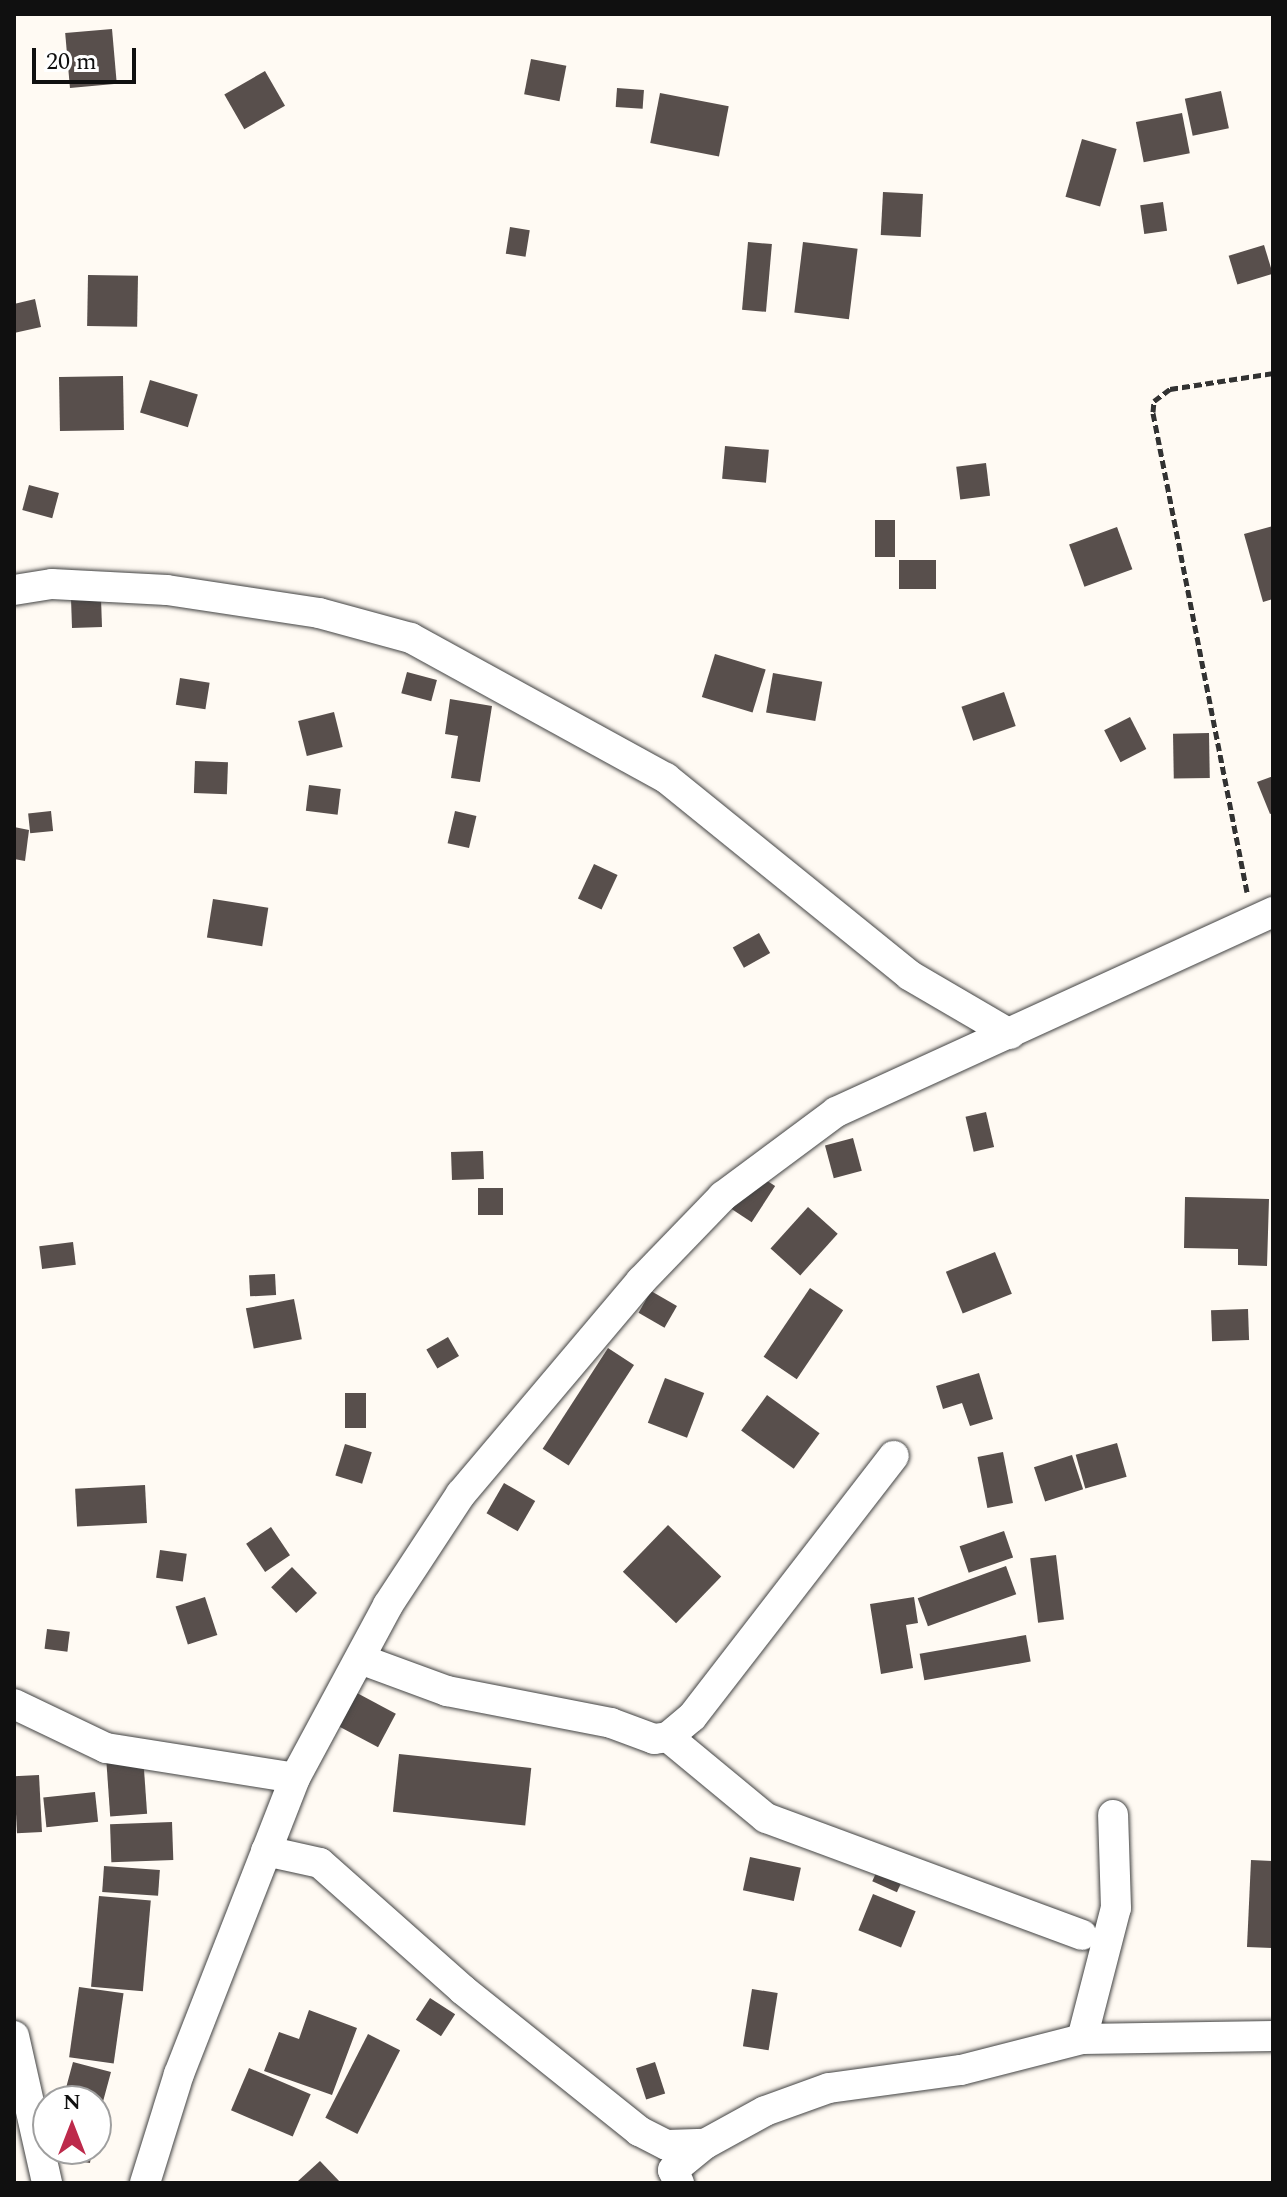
<!DOCTYPE html>
<style>
body{margin:0}
#map{position:relative;width:1287px;height:2197px;overflow:hidden;background:#fffaf3;font-family:Spectral,serif}
div>[style]{position:absolute}
.building>*{inset:0;background:#584f4c;transform-origin:0 0}
.path>*{height:5px;margin-top:-2.5px;transform-origin:0;background:repeating-linear-gradient(90deg,#323232 0 8px,transparent 0 12px)}
.roads{filter:drop-shadow(0 0 2px #434343) drop-shadow(0 0 2px #434343)}
.street>*{height:30px;margin:-15px;padding:0 15px;transform-origin:15px;border-radius:15px;background:#fff}
span{translate:-50% -50%;white-space:nowrap;text-align:center;line-height:1.15;-webkit-text-stroke:8px #fff;paint-order:stroke}
.frame{position:absolute;inset:0;border:16px solid #101010;pointer-events:none}
.north{position:absolute;left:32px;top:2085px;width:80px;height:80px;box-sizing:border-box;background:#fff;border:2px solid #9f9f9f;border-radius:50%;rotate:0deg;font-size:22px;font-weight:700;line-height:32px;text-align:center;color:#101010}
.north::after{content:'';display:block;margin:auto;width:28px;height:36px;background:#bd2a4b;clip-path:polygon(50% 0,100% 100%,50% 72%,0 100%)}
.scale{position:absolute;left:32px;top:48px;width:104px;height:36px;box-sizing:border-box;border:4px solid #101010;border-top:0;padding-left:10px;font-size:24px;line-height:28px;white-space:nowrap;color:#101010;-webkit-text-stroke:6px #fff;paint-order:stroke}
</style>
<div id="map">
<div class="building">
<i style="left:112px;top:29px;width:55px;height:47px;rotate:85deg"></i>
<i style="left:531px;top:59px;width:36px;height:36px;rotate:11deg"></i>
<i style="left:265px;top:71px;width:40px;height:47px;rotate:60deg"></i>
<i style="left:617px;top:88px;width:27px;height:19px;rotate:4deg"></i>
<i style="left:1221px;top:91px;width:38px;height:37px;rotate:78deg"></i>
<i style="left:660px;top:93px;width:70px;height:51px;rotate:11deg"></i>
<i style="left:1182px;top:113px;width:41px;height:47px;rotate:79deg"></i>
<i style="left:1082px;top:139px;width:36px;height:60px;rotate:16deg"></i>
<i style="left:883px;top:192px;width:40px;height:43px;rotate:3deg"></i>
<i style="left:1163px;top:202px;width:29px;height:23px;rotate:82deg"></i>
<i style="left:510px;top:227px;width:20px;height:27px;rotate:9deg"></i>
<i style="left:748px;top:242px;width:24px;height:68px;rotate:5deg"></i>
<i style="left:803px;top:242px;width:55px;height:71px;rotate:7deg"></i>
<i style="left:1264px;top:245px;width:30px;height:37px;rotate:73deg"></i>
<i style="left:88px;top:275px;width:50px;height:51px;rotate:1deg"></i>
<i style="clip-path:polygon(35px 299px,41px 327px,14px 333px,14px 304px)"></i>
<i style="left:123px;top:376px;width:54px;height:64px;rotate:89deg"></i>
<i style="left:150px;top:380px;width:50px;height:34px;rotate:17deg"></i>
<i style="left:725px;top:446px;width:44px;height:33px;rotate:5deg"></i>
<i style="left:986px;top:463px;width:33px;height:30px;rotate:83deg"></i>
<i style="left:29px;top:485px;width:31px;height:26px;rotate:15deg"></i>
<i style="left:875px;top:520px;width:20px;height:37px"></i>
<i style="clip-path:polygon(1273px 526px,1273px 599px,1263px 602px,1244px 534px)"></i>
<i style="left:1117px;top:527px;width:45px;height:51px;rotate:70deg"></i>
<i style="left:936px;top:560px;width:29px;height:37px;rotate:90deg"></i>
<i style="left:101px;top:598px;width:29px;height:30px;rotate:88deg"></i>
<i style="left:715px;top:654px;width:53px;height:45px;rotate:17deg"></i>
<i style="left:407px;top:672px;width:31px;height:22px;rotate:15deg"></i>
<i style="left:773px;top:673px;width:50px;height:40px;rotate:10deg"></i>
<i style="left:180px;top:678px;width:30px;height:27px;rotate:9deg"></i>
<i style="left:1004px;top:692px;width:36px;height:45px;rotate:71deg"></i>
<i style="clip-path:polygon(450px 699px,492px 706px,480px 782px,451px 778px,458px 736px,445px 734px)"></i>
<i style="left:334px;top:712px;width:36px;height:37px;rotate:76deg"></i>
<i style="left:1130px;top:717px;width:36px;height:29px;rotate:63deg"></i>
<i style="left:1209px;top:733px;width:45px;height:36px;rotate:89deg"></i>
<i style="left:195px;top:761px;width:33px;height:32px;rotate:2deg"></i>
<i style="clip-path:polygon(1273px 776px,1273px 813px,1270px 814px,1257px 782px)"></i>
<i style="left:309px;top:785px;width:32px;height:26px;rotate:7deg"></i>
<i style="left:51px;top:811px;width:20px;height:23px;rotate:84deg"></i>
<i style="left:455px;top:811px;width:22px;height:33px;rotate:13deg"></i>
<i style="clip-path:polygon(14px 827px,29px 830px,25px 861px,14px 859px)"></i>
<i style="left:594px;top:864px;width:26px;height:38px;rotate:25deg"></i>
<i style="left:213px;top:899px;width:56px;height:39px;rotate:9deg"></i>
<i style="left:759px;top:933px;width:23px;height:30px;rotate:61deg"></i>
<i style="left:986px;top:1112px;width:36px;height:21px;rotate:77deg"></i>
<i style="left:853px;top:1138px;width:34px;height:29px;rotate:75deg"></i>
<i style="left:483px;top:1151px;width:28px;height:32px;rotate:88deg"></i>
<i style="left:755px;top:1173px;width:24px;height:43px;rotate:33deg"></i>
<i style="left:478px;top:1188px;width:25px;height:27px"></i>
<i style="clip-path:polygon(1185px 1197px,1269px 1199px,1267px 1266px,1238px 1265px,1238px 1249px,1184px 1248px)"></i>
<i style="left:808px;top:1207px;width:40px;height:56px;rotate:42deg"></i>
<i style="left:73px;top:1242px;width:23px;height:34px;rotate:83deg"></i>
<i style="left:995px;top:1252px;width:45px;height:53px;rotate:68deg"></i>
<i style="left:275px;top:1274px;width:21px;height:26px;rotate:87deg"></i>
<i style="left:810px;top:1288px;width:40px;height:83px;rotate:34deg"></i>
<i style="left:651px;top:1291px;width:30px;height:25px;rotate:30deg"></i>
<i style="left:294px;top:1299px;width:41px;height:49px;rotate:79deg"></i>
<i style="left:1248px;top:1309px;width:31px;height:37px;rotate:88deg"></i>
<i style="left:448px;top:1337px;width:22px;height:25px;rotate:60deg"></i>
<i style="left:608px;top:1348px;width:31px;height:120px;rotate:33deg"></i>
<i style="clip-path:polygon(979px 1373px,993px 1419px,970px 1426px,962px 1403px,943px 1409px,936px 1386px)"></i>
<i style="left:665px;top:1378px;width:42px;height:48px;rotate:21deg"></i>
<i style="left:345px;top:1393px;width:21px;height:35px"></i>
<i style="left:767px;top:1395px;width:65px;height:44px;rotate:36deg"></i>
<i style="left:1117px;top:1443px;width:35px;height:43px;rotate:74deg"></i>
<i style="left:345px;top:1444px;width:28px;height:33px;rotate:17deg"></i>
<i style="left:1003px;top:1452px;width:52px;height:26px;rotate:79deg"></i>
<i style="left:1072px;top:1455px;width:36px;height:40px;rotate:72deg"></i>
<i style="left:504px;top:1483px;width:36px;height:35px;rotate:30deg"></i>
<i style="left:145px;top:1485px;width:38px;height:70px;rotate:87deg"></i>
<i style="left:668px;top:1525px;width:74px;height:65px;rotate:44deg"></i>
<i style="left:271px;top:1527px;width:34px;height:30px;rotate:56deg"></i>
<i style="left:1004px;top:1531px;width:28px;height:47px;rotate:71deg"></i>
<i style="left:160px;top:1550px;width:27px;height:28px;rotate:8deg"></i>
<i style="left:1056px;top:1555px;width:65px;height:26px;rotate:83deg"></i>
<i style="left:1006px;top:1566px;width:30px;height:94px;rotate:70deg"></i>
<i style="left:292px;top:1567px;width:36px;height:29px;rotate:46deg"></i>
<i style="left:205px;top:1597px;width:40px;height:31px;rotate:72deg"></i>
<i style="clip-path:polygon(914px 1597px,918px 1623px,906px 1625px,913px 1668px,881px 1674px,870px 1604px)"></i>
<i style="left:47px;top:1629px;width:23px;height:20px;rotate:7deg"></i>
<i style="left:1026px;top:1635px;width:27px;height:108px;rotate:80deg"></i>
<i style="left:357px;top:1693px;width:44px;height:38px;rotate:28deg"></i>
<i style="left:399px;top:1754px;width:133px;height:58px;rotate:6deg"></i>
<i style="left:143px;top:1755px;width:59px;height:37px;rotate:86deg"></i>
<i style="left:39px;top:1775px;width:57px;height:25px;rotate:87deg"></i>
<i style="left:95px;top:1792px;width:30px;height:52px;rotate:84deg"></i>
<i style="left:172px;top:1822px;width:38px;height:62px;rotate:88deg"></i>
<i style="left:750px;top:1857px;width:52px;height:34px;rotate:12deg"></i>
<i style="clip-path:polygon(1251px 1860px,1273px 1861px,1273px 1948px,1247px 1947px)"></i>
<i style="left:880px;top:1864px;width:27px;height:19px;rotate:24deg"></i>
<i style="left:104px;top:1866px;width:56px;height:26px;rotate:4deg"></i>
<i style="left:873px;top:1894px;width:46px;height:39px;rotate:22deg"></i>
<i style="left:99px;top:1896px;width:52px;height:91px;rotate:5deg"></i>
<i style="left:79px;top:1987px;width:45px;height:71px;rotate:8deg"></i>
<i style="left:752px;top:1989px;width:26px;height:58px;rotate:9deg"></i>
<i style="left:430px;top:1998px;width:30px;height:26px;rotate:33deg"></i>
<i style="clip-path:polygon(309px 2010px,357px 2028px,332px 2095px,264px 2071px,279px 2032px,299px 2039px)"></i>
<i style="left:368px;top:2034px;width:36px;height:94px;rotate:27deg"></i>
<i style="clip-path:polygon(73px 2062px,111px 2072px,101px 2109px,96px 2101px,63px 2099px)"></i>
<i style="left:655px;top:2062px;width:33px;height:20px;rotate:72deg"></i>
<i style="left:249px;top:2068px;width:67px;height:46px;rotate:23deg"></i>
<i style="clip-path:polygon(58px 2149px,92px 2149px,90px 2163px,57px 2158px)"></i>
<i style="clip-path:polygon(320px 2161px,341px 2183px,298px 2181px)"></i>
</div>
<div class="path">
<i style="left:1247px;top:892px;width:489px;rotate:-101.1deg"></i>
<i style="left:1153px;top:412px;width:11px;rotate:-85deg"></i>
<i style="left:1154px;top:401px;width:20px;rotate:-37deg"></i>
<i style="left:1170px;top:389px;width:104px;rotate:-8.8deg"></i>
</div>
<div class="roads">
<div class="street">
<i style="left:14px;top:590px;width:38px;rotate:-9deg"></i>
<i style="left:52px;top:584px;width:115px;rotate:3deg"></i>
<i style="left:167px;top:590px;width:154px;rotate:8.6deg"></i>
<i style="left:319px;top:613px;width:95px;rotate:15.2deg"></i>
<i style="left:411px;top:638px;width:291px;rotate:28.8deg"></i>
<i style="left:666px;top:778px;width:313px;rotate:39deg"></i>
<i style="left:909px;top:975px;width:117px;rotate:30.3deg"></i>
<i style="left:360px;top:1659px;width:93px;rotate:20.2deg"></i>
<i style="left:447px;top:1691px;width:167px;rotate:11deg"></i>
<i style="left:611px;top:1723px;width:46px;rotate:20.4deg"></i>
<i style="left:654px;top:1739px;width:14px;rotate:-8deg"></i>
<i style="left:668px;top:1737px;width:31px;rotate:-40deg"></i>
<i style="left:692px;top:1717px;width:330px;rotate:-52.3deg"></i>
<i style="left:14px;top:1704px;width:102px;rotate:25.6deg"></i>
<i style="left:106px;top:1748px;width:191px;rotate:9deg"></i>
<i style="left:668px;top:1737px;width:127px;rotate:39.6deg"></i>
<i style="left:766px;top:1818px;width:337px;rotate:20.3deg"></i>
<i style="left:266px;top:1851px;width:55px;rotate:12.5deg"></i>
<i style="left:320px;top:1863px;width:191px;rotate:41.6deg"></i>
<i style="left:463px;top:1990px;width:226px;rotate:38.7deg"></i>
<i style="left:639px;top:2131px;width:31px;rotate:27deg"></i>
<i style="left:667px;top:2145px;width:38px;rotate:-2deg"></i>
<i style="left:705px;top:2144px;width:68px;rotate:-28.8deg"></i>
<i style="left:765px;top:2111px;width:68px;rotate:-19.8deg"></i>
<i style="left:829px;top:2088px;width:133px;rotate:-7.8deg"></i>
<i style="left:961px;top:2070px;width:125px;rotate:-14.4deg"></i>
<i style="left:1082px;top:2039px;width:191px;rotate:-0.9deg"></i>
<i style="left:14px;top:2036px;width:151px;rotate:77.3deg"></i>
<i style="left:1082px;top:2039px;width:135px;rotate:-75.5deg"></i>
<i style="left:1116px;top:1908px;width:93px;rotate:-91.8deg"></i>
<i style="left:145px;top:2183px;width:114px;rotate:-72.7deg"></i>
<i style="left:179px;top:2074px;width:318px;rotate:-68.6deg"></i>
<i style="left:295px;top:1778px;width:196px;rotate:-61.7deg"></i>
<i style="left:388px;top:1605px;width:133px;rotate:-56.7deg"></i>
<i style="left:461px;top:1494px;width:279px;rotate:-49.8deg"></i>
<i style="left:641px;top:1281px;width:118px;rotate:-46deg"></i>
<i style="left:723px;top:1196px;width:141px;rotate:-36.6deg"></i>
<i style="left:836px;top:1112px;width:481px;rotate:-24.6deg"></i>
<i style="left:679px;top:2183px;width:14px;rotate:-115deg"></i>
<i style="left:673px;top:2170px;width:41px;rotate:-39.1deg"></i>
</div>
</div>
<div class="frame"></div>
<div class="north">N</div>
<div class="scale">20 m</div>
</div>
